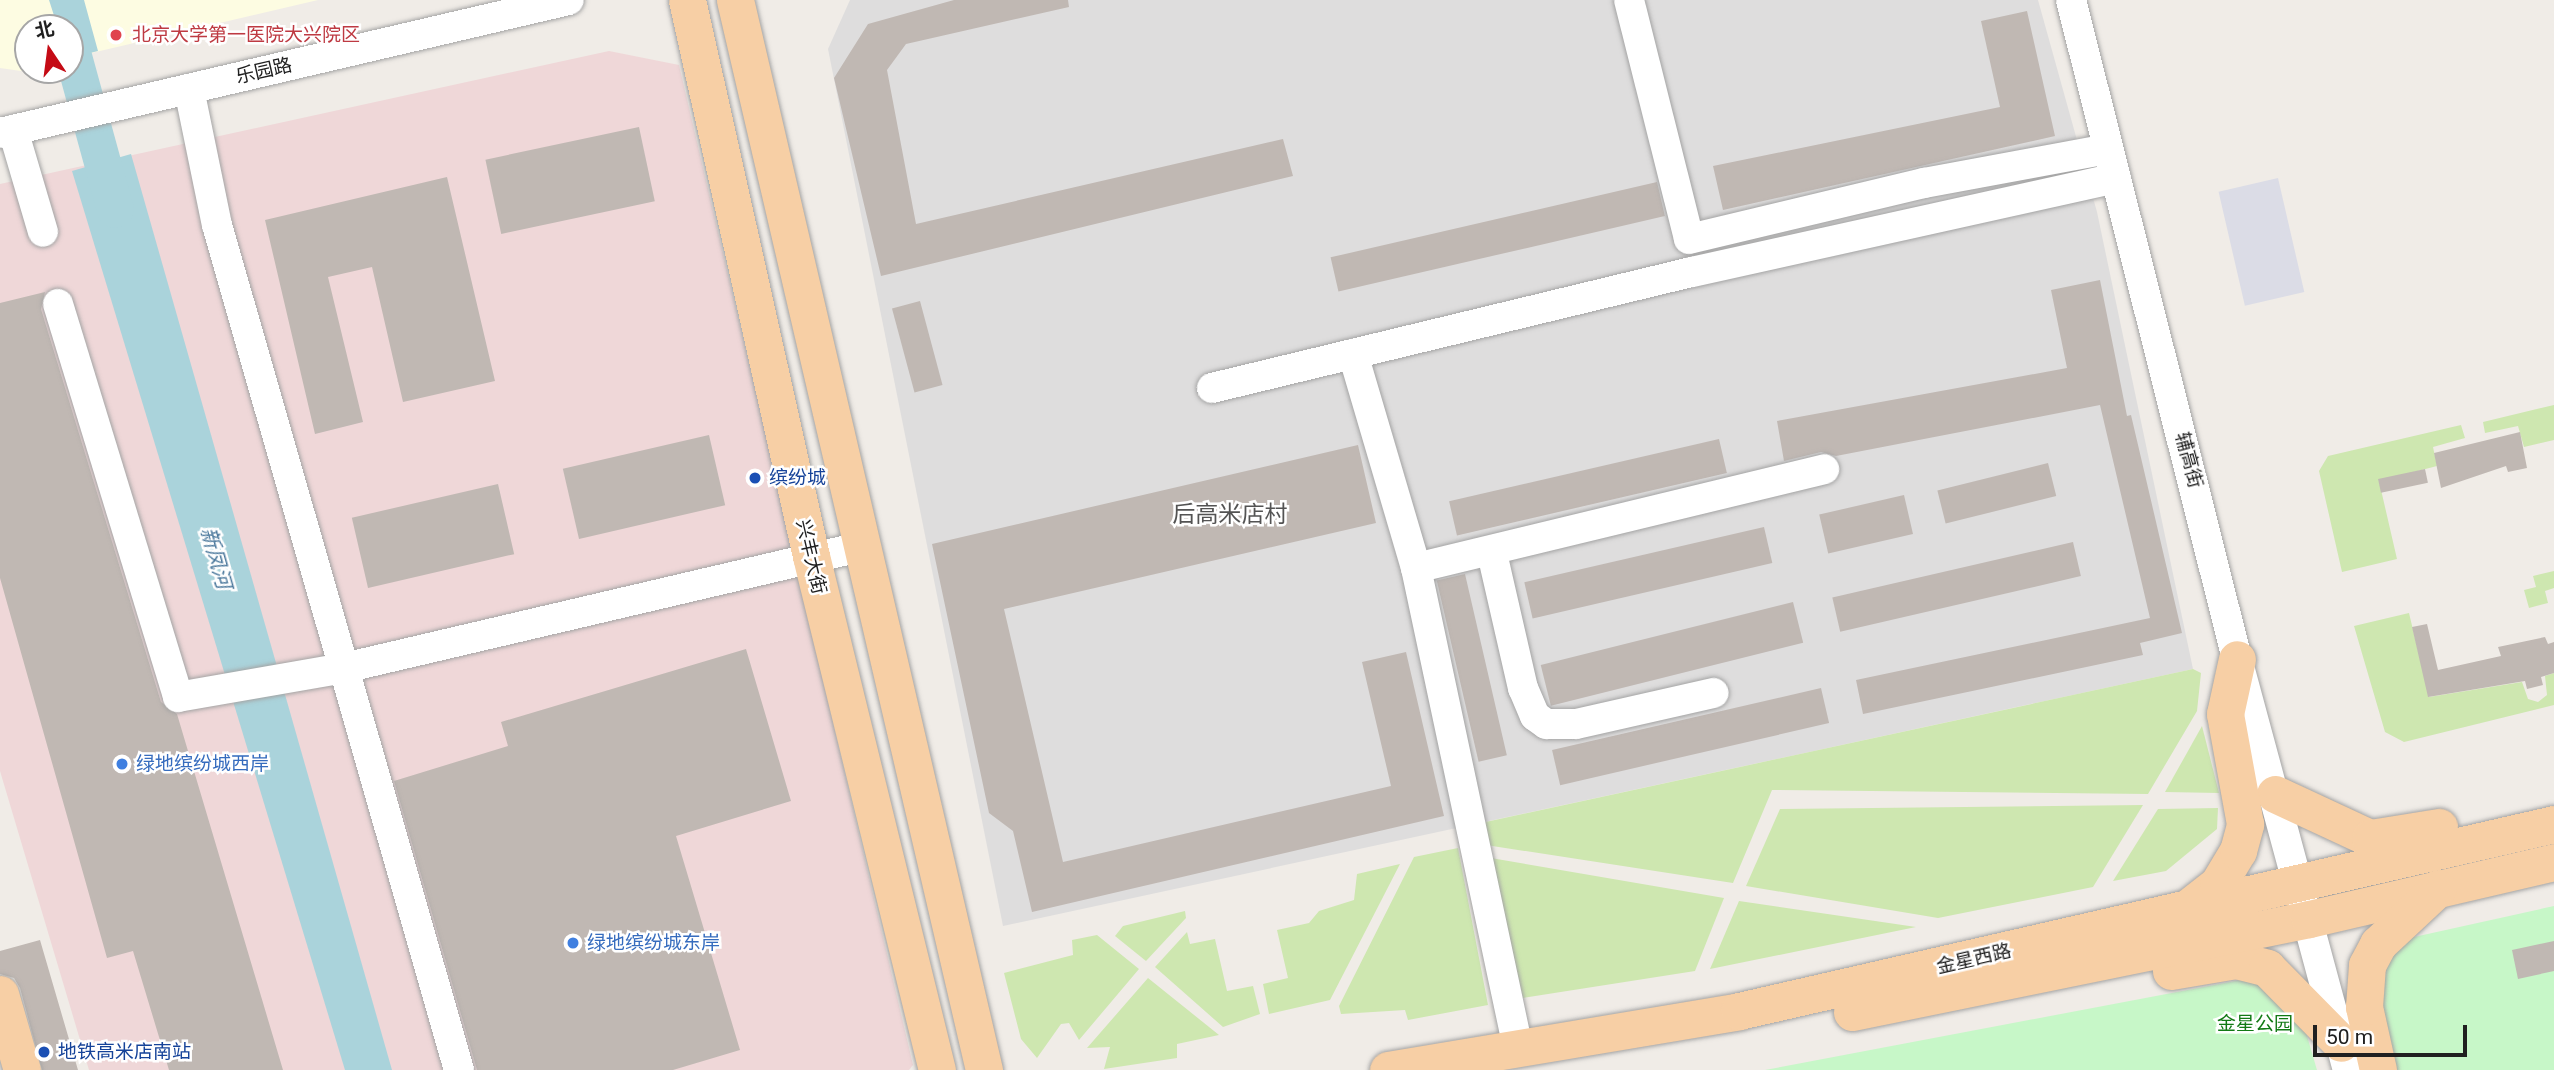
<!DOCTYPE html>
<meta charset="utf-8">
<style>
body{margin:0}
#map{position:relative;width:2554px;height:1070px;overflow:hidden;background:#f0ece7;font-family:Roboto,"Noto Sans SC",sans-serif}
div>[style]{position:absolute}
.residential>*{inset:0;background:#dedddd}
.commercial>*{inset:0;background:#efd7d8}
.education>*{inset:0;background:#fdfce2}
.grass>*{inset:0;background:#cee7b0}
.park>*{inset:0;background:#c7f7c8}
.plaza>*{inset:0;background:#dbdce6;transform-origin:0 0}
.water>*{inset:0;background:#aad3db}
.river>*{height:37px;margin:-18.5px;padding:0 18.5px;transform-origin:18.5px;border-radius:18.5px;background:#aad3db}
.building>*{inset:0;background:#c0b8b3;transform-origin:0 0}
.roads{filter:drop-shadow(0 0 2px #a4a4a4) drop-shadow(0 0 2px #a4a4a4)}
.minor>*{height:30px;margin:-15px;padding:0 15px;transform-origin:15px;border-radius:15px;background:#fff}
.major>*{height:37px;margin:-18.5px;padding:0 18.5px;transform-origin:18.5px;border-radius:18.5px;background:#f7cfa5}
.dots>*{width:19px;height:19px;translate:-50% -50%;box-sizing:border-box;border:4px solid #fff;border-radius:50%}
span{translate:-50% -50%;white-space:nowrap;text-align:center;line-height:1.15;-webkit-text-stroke:5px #fff;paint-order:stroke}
.health-label{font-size:19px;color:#be3a42}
.left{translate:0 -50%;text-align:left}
.street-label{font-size:19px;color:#202020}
.transit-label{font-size:19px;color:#164399}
.shop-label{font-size:19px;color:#366cbe}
.park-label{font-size:19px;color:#127a15}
.water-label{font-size:21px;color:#4b789c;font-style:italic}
.quarter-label{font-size:23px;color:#535353}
.north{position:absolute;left:14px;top:14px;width:70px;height:70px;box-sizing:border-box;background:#fff;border:2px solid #a6a6a6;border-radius:50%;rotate:347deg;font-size:19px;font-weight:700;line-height:28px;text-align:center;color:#202020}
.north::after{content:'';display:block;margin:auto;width:24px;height:32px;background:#c50b15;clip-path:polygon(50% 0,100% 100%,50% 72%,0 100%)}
.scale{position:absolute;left:2313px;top:1025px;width:154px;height:32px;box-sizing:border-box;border:4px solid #202020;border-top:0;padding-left:9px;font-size:21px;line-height:24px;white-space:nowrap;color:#202020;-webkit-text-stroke:5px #fff;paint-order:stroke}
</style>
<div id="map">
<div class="residential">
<i style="clip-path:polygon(850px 0,2038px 0,2097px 212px,2193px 669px,1003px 926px,828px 49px)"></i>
</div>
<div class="commercial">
<i style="clip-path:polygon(609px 51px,679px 65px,913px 1065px,909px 1070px,89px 1070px,0 771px,0 184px)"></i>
</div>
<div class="education">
<i style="clip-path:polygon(0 0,318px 0,70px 58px,70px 28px,28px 28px,28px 69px,21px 71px,0 68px)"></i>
</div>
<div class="grass">
<i style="clip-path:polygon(2554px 405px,2554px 440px,2524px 447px,2518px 426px,2485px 433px,2483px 422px)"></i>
<i style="clip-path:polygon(2461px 425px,2465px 438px,2433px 447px,2437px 466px,2379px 481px,2397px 559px,2342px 572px,2319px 471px,2328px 456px)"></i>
<i style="clip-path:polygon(2554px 571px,2554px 588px,2545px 591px,2548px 603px,2529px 608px,2524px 590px,2536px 587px,2533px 576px)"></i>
<i style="clip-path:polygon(2409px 613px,2429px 697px,2522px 682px,2528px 699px,2538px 702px,2547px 695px,2545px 676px,2554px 673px,2554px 705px,2404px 742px,2385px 732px,2354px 626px)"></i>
<i style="clip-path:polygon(2193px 669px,2201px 673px,2197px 711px,2148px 794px,1772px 790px,1733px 883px,1486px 845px,1481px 823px)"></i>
<i style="clip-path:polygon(2202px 726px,2219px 793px,2165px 792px)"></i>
<i style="clip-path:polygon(2143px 805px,2093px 887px,1938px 918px,1746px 886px,1780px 809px)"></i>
<i style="clip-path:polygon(2218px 808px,2217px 829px,2166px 871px,2113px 881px,2158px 809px)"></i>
<i style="clip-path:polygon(1458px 848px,1488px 1005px,1408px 1020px,1405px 1010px,1341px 1014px,1339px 1006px,1414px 857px)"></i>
<i style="clip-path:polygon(1491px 858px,1724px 898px,1695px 971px,1523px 998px)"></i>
<i style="clip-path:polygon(1400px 864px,1330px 1000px,1269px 1014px,1263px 984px,1288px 978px,1277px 930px,1309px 923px,1319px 911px,1354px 900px,1357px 874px)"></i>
<i style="clip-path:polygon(1739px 901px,1916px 927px,1710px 969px)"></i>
<i style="clip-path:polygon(1185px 911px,1186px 918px,1146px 961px,1115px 936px,1123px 926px)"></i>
<i style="clip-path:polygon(1187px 932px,1190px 944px,1215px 939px,1227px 991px,1253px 986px,1260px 1014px,1223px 1027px,1155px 967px)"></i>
<i style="clip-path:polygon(1097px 935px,1139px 969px,1079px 1040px,1069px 1023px,1061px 1024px,1037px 1058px,1021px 1039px,1004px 973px,1073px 955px,1072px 940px)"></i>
<i style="clip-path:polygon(1148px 978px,1219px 1035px,1177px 1044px,1177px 1058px,1104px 1069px,1110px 1047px,1087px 1048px)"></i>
</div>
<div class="park">
<i style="clip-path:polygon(2554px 906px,2554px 1070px,2392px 1070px,2378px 996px,2389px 961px,2405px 939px)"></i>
<i style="clip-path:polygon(2288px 971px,2317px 1070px,1765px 1070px)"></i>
</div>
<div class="plaza">
<i style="left:2278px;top:178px;width:117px;height:61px;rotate:77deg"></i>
</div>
<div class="water">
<i style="clip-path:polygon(49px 0,84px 0,98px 51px,70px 58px,70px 28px,58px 28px)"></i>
<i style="clip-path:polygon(131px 154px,392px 1070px,345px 1070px,72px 171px)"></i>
</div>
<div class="river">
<i style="left:70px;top:45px;width:170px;rotate:74.7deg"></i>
</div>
<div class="building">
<i style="clip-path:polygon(954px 0,1068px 0,1069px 7px,906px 44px,887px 70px,916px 224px,1283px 139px,1293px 176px,881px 276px,834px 78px,868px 24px)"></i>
<i style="clip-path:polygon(2027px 11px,2055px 136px,1723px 210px,1713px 166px,2000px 107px,1981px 21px)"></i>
<i style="left:639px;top:127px;width:76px;height:157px;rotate:78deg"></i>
<i style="clip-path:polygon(447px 177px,495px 381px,403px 402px,372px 267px,328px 277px,363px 422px,315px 434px,265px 220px)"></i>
<i style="left:1657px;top:182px;width:35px;height:335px;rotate:77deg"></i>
<i style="clip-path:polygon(2100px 280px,2127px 416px,2131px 415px,2182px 633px,2140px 643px,2143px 655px,1863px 714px,1856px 680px,2150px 618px,2100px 405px,1836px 456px,1821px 452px,1784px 461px,1777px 421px,2067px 368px,2051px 290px)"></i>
<i style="clip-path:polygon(45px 292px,41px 309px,161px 702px,177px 714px,283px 1070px,169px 1070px,133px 951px,107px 958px,0 578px,0 303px)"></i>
<i style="left:920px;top:301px;width:87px;height:29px;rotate:75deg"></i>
<i style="clip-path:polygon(2520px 432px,2527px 468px,2508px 472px,2506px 466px,2441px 488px,2434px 453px)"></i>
<i style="left:709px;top:435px;width:72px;height:150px;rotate:77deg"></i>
<i style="left:1719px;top:439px;width:35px;height:277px;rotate:77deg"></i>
<i style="clip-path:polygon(1358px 445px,1376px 523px,1004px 609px,1063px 862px,1391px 786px,1362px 662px,1406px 652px,1444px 816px,1032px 912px,1013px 831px,989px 813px,932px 544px)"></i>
<i style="left:2048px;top:463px;width:34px;height:114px;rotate:76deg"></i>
<i style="left:2425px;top:469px;width:14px;height:48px;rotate:78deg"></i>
<i style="left:498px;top:484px;width:72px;height:150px;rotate:77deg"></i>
<i style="left:1904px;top:495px;width:40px;height:87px;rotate:77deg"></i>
<i style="left:1764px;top:527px;width:37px;height:246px;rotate:77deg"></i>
<i style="left:2073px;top:542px;width:35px;height:247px;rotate:77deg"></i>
<i style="left:1465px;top:574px;width:186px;height:29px;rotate:77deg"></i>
<i style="left:1793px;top:602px;width:42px;height:260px;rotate:76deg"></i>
<i style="clip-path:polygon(2427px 624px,2438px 670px,2501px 656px,2498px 647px,2545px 637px,2548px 644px,2554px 642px,2554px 673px,2541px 677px,2543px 685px,2527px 689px,2525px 681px,2428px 697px,2412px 627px)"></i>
<i style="clip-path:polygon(746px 649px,791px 801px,676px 836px,740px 1050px,673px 1070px,477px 1070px,394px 781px,508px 746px,501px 722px)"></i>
<i style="left:1821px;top:688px;width:36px;height:276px;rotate:77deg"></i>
<i style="clip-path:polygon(40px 940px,78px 1070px,42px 1070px,20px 988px,14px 978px,0 974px,0 951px)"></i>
<i style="clip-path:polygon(2554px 941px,2554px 971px,2518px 979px,2512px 950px)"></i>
</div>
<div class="roads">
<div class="minor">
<i style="left:1629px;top:0;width:246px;rotate:75.9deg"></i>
<i style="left:1689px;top:239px;width:242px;rotate:-13.4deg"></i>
<i style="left:1924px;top:183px;width:187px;rotate:-10.5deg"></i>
<i style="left:2071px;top:0;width:680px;rotate:75.86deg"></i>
<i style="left:2237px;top:659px;width:426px;rotate:74.9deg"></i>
<i style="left:189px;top:89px;width:139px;rotate:78.4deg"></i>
<i style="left:217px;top:225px;width:879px;rotate:74.02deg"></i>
<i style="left:13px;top:130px;width:106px;rotate:73.6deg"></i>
<i style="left:0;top:133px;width:584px;rotate:-13.16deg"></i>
<i style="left:58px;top:304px;width:411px;rotate:73deg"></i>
<i style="left:178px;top:697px;width:169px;rotate:-9.9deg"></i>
<i style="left:344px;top:668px;width:534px;rotate:-13.2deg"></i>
<i style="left:1353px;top:354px;width:223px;rotate:73.6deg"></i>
<i style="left:1212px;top:388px;width:494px;rotate:-13.6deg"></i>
<i style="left:1692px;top:272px;width:434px;rotate:-12.5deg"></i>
<i style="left:1492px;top:553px;width:139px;rotate:77.1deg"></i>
<i style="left:1523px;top:688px;width:30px;rotate:67deg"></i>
<i style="left:1535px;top:716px;width:14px;rotate:36deg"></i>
<i style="left:1546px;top:724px;width:30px"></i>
<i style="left:1576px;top:724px;width:141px;rotate:-12.7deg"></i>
<i style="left:1518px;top:1048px;width:491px;rotate:-102deg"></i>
<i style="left:1416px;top:568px;width:420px;rotate:-13.6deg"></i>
</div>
<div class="major">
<i style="left:687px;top:0;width:570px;rotate:77.43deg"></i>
<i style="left:811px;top:556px;width:529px;rotate:76.23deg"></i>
<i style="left:735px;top:0;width:1099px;rotate:76.9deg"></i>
<i style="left:2275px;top:794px;width:105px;rotate:24.9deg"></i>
<i style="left:2370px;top:838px;width:70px;rotate:-9.1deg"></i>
<i style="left:2186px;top:909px;width:41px;rotate:-38deg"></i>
<i style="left:2218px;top:884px;width:39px;rotate:-59deg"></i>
<i style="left:2238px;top:851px;width:28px;rotate:-75deg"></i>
<i style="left:2245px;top:824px;width:112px;rotate:-100.3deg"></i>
<i style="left:2225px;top:714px;width:56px;rotate:-77.7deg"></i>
<i style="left:2171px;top:971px;width:66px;rotate:-9.6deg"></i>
<i style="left:2236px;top:960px;width:32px;rotate:14deg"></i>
<i style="left:2267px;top:968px;width:105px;rotate:45.4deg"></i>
<i style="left:0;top:994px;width:79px;rotate:73.9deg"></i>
<i style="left:1852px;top:1012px;width:466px;rotate:-11.5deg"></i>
<i style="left:2309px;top:919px;width:252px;rotate:-13.1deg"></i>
<i style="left:1388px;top:1070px;width:356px;rotate:-9.5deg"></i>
<i style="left:1739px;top:1011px;width:836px;rotate:-12.92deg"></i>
<i style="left:2378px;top:1070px;width:65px;rotate:-102.5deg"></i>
<i style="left:2364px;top:1007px;width:42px;rotate:-85.9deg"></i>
<i style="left:2367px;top:965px;width:24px;rotate:-62deg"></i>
<i style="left:2378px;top:944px;width:82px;rotate:-43deg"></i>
</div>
</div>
<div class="dots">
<i style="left:116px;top:35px;background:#e0444e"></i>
<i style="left:755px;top:478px;background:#1a4fb4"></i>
<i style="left:122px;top:764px;background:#3f7fe0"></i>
<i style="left:573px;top:943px;background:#3f7fe0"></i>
<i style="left:44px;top:1052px;background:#1a4fb4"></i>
</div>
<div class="health-label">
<span class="left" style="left:132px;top:35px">北京大学第一医院大兴院区</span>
</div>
<div class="street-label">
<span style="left:264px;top:71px;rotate:-13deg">乐园路</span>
<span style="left:2189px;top:460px;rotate:75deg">辅高街</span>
<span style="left:811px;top:557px;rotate:77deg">兴丰大街</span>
<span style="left:1974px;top:959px;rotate:-13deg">金星西路</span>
</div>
<div class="transit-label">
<span class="left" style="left:769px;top:478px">缤纷城</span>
<span class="left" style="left:58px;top:1052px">地铁高米店南站</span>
</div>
<div class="shop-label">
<span class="left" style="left:136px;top:764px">绿地缤纷城西岸</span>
<span class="left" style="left:587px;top:943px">绿地缤纷城东岸</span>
</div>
<div class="park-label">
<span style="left:2255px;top:1024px">金星公园</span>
</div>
<div class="water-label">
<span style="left:216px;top:558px;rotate:74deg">新凤河</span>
</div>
<div class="quarter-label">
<span style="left:1230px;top:515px">后高米店村</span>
</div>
<div class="north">北</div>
<div class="scale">50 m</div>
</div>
